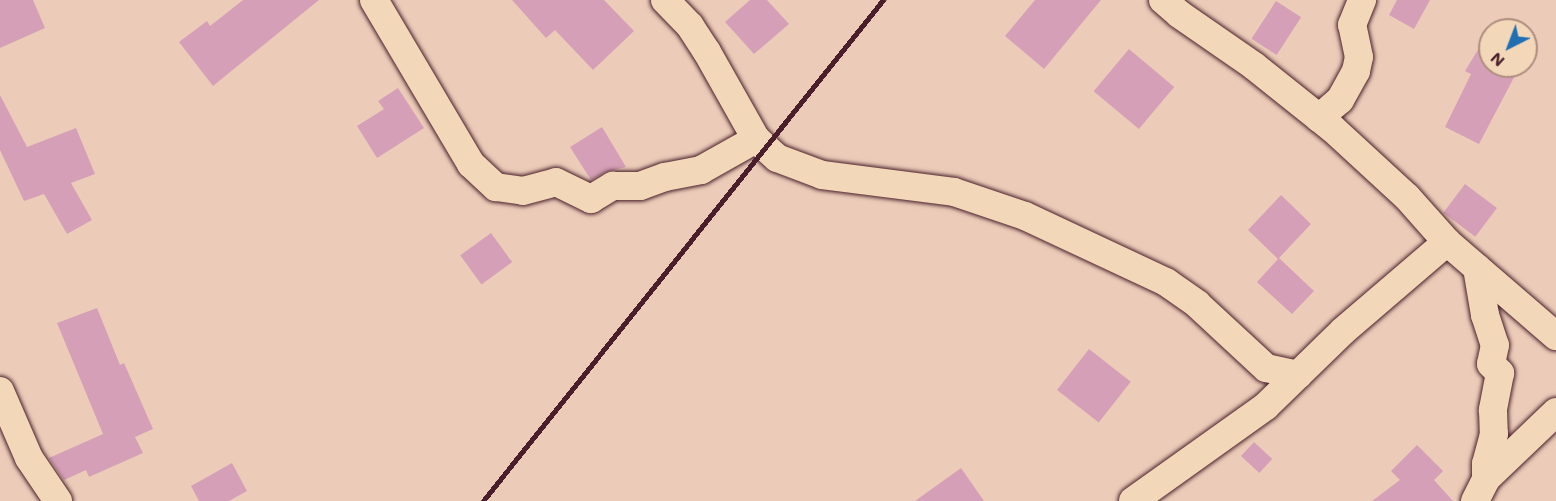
<!DOCTYPE html>
<style>
body{margin:0}
#map{position:relative;width:1556px;height:501px;overflow:hidden;background:#ecccb9;font-family:Mali,sans-serif}
div>[style]{position:absolute}
.building>*{inset:0;background:#d5a0b7;transform-origin:0 0}
.roads{filter:drop-shadow(0 0 2px #4a1f2b) drop-shadow(0 0 2px #4a1f2b)}
.street>*{height:28px;margin:-14px;padding:0 14px;transform-origin:14px;border-radius:14px;background:#f2d7b9}
.rail>*{height:4.5px;margin:-2.25px;padding:0 2.25px;transform-origin:2.25px;border-radius:2.25px;background:#4a1f2b}
span{translate:-50% -50%;white-space:nowrap;text-align:center;line-height:1.15;-webkit-text-stroke:4.5px #f2d7b9;paint-order:stroke}
.north{position:absolute;left:1478px;top:18px;width:60px;height:60px;box-sizing:border-box;background:#f2d7b9;border:2px solid #af8d80;border-radius:50%;rotate:222deg;font-size:16px;font-weight:700;line-height:24px;text-align:center;color:#4a1f2b}
.north::after{content:'';display:block;margin:auto;width:21px;height:27px;background:#1f6fb2;clip-path:polygon(50% 0,100% 100%,50% 72%,0 100%)}
</style>
<div id="map">
<div class="building">
<i style="clip-path:polygon(0 0,33px 0,45px 28px,0 48px)"></i>
<i style="clip-path:polygon(243px 0,319px 0,213px 86px,179px 42px,207px 21px,210px 26px)"></i>
<i style="clip-path:polygon(512px 0,604px 0,634px 31px,593px 70px,555px 30px,546px 38px)"></i>
<i style="clip-path:polygon(750px 0,767px 0,789px 24px,754px 54px,725px 22px)"></i>
<i style="clip-path:polygon(1035px 0,1101px 0,1044px 69px,1005px 36px)"></i>
<i style="clip-path:polygon(1397px 0,1430px 0,1414px 29px,1389px 15px)"></i>
<i style="left:1276px;top:1px;width:30px;height:45px;rotate:33deg"></i>
<i style="clip-path:polygon(1490px 30px,1490px 66px,1520px 66px,1479px 144px,1445px 127px,1471px 74px,1465px 71px)"></i>
<i style="left:1129px;top:49px;width:59px;height:55px;rotate:40deg"></i>
<i style="clip-path:polygon(398px 88px,424px 128px,377px 158px,357px 126px,384px 109px,378px 101px)"></i>
<i style="clip-path:polygon(0 95px,27px 147px,76px 128px,95px 174px,71px 183px,92px 220px,67px 234px,44px 194px,24px 201px,0 150px)"></i>
<i style="clip-path:polygon(602px 127px,626px 167px,605px 172px,591px 180px,570px 147px)"></i>
<i style="left:1465px;top:184px;width:40px;height:36px;rotate:37deg"></i>
<i style="clip-path:polygon(1281px 195px,1311px 224px,1279px 258px,1314px 291px,1292px 314px,1257px 282px,1278px 259px,1248px 230px)"></i>
<i style="left:491px;top:233px;width:36px;height:38px;rotate:54deg"></i>
<i style="clip-path:polygon(97px 308px,120px 365px,124px 363px,153px 429px,135px 437px,143px 453px,89px 477px,86px 470px,64px 480px,49px 458px,103px 434px,57px 323px)"></i>
<i style="left:1089px;top:349px;width:53px;height:52px;rotate:38deg"></i>
<i style="left:1254px;top:442px;width:25px;height:19px;rotate:43deg"></i>
<i style="clip-path:polygon(1417px 445px,1443px 471px,1434px 480px,1453px 501px,1372px 501px,1400px 480px,1391px 471px)"></i>
<i style="clip-path:polygon(232px 463px,247px 491px,229px 501px,199px 501px,191px 486px)"></i>
<i style="clip-path:polygon(961px 468px,984px 501px,915px 501px)"></i>
</div>
<div class="roads">
<div class="street">
<i style="left:374px;top:0;width:191px;rotate:59.4deg"></i>
<i style="left:471px;top:164px;width:34px;rotate:43deg"></i>
<i style="left:496px;top:187px;width:27px;rotate:8deg"></i>
<i style="left:523px;top:191px;width:34px;rotate:-15deg"></i>
<i style="left:556px;top:182px;width:39px;rotate:26deg"></i>
<i style="left:591px;top:199px;width:26px;rotate:-31deg"></i>
<i style="left:613px;top:186px;width:27px"></i>
<i style="left:640px;top:186px;width:27px;rotate:-20deg"></i>
<i style="left:665px;top:177px;width:37px;rotate:-11deg"></i>
<i style="left:701px;top:170px;width:63px;rotate:-29.4deg"></i>
<i style="left:756px;top:139px;width:28px;rotate:42deg"></i>
<i style="left:777px;top:158px;width:48px;rotate:20.7deg"></i>
<i style="left:822px;top:175px;width:133px;rotate:7.3deg"></i>
<i style="left:954px;top:192px;width:75px;rotate:18.7deg"></i>
<i style="left:1025px;top:216px;width:156px;rotate:25.1deg"></i>
<i style="left:1166px;top:282px;width:38px;rotate:35deg"></i>
<i style="left:1197px;top:304px;width:94px;rotate:42.8deg"></i>
<i style="left:1266px;top:368px;width:33px;rotate:12deg"></i>
<i style="left:665px;top:0;width:36px;rotate:46deg"></i>
<i style="left:690px;top:26px;width:31px;rotate:57deg"></i>
<i style="left:707px;top:52px;width:100px;rotate:60.6deg"></i>
<i style="left:1163px;top:0;width:21px;rotate:41deg"></i>
<i style="left:1179px;top:14px;width:91px;rotate:34.7deg"></i>
<i style="left:1254px;top:66px;width:101px;rotate:38.6deg"></i>
<i style="left:1333px;top:129px;width:100px;rotate:42.6deg"></i>
<i style="left:1407px;top:197px;width:60px;rotate:48.4deg"></i>
<i style="left:1319px;top:118px;width:28px;rotate:-41deg"></i>
<i style="left:1340px;top:100px;width:33px;rotate:-61deg"></i>
<i style="left:1356px;top:71px;width:14px;rotate:-78deg"></i>
<i style="left:1359px;top:57px;width:33px;rotate:-102deg"></i>
<i style="left:1352px;top:25px;width:27px;rotate:-68deg"></i>
<i style="left:1477px;top:268px;width:48px;rotate:80.3deg"></i>
<i style="left:1485px;top:315px;width:32px;rotate:72deg"></i>
<i style="left:1495px;top:345px;width:19px;rotate:102deg"></i>
<i style="left:1491px;top:364px;width:13px;rotate:45deg"></i>
<i style="left:1500px;top:373px;width:38px;rotate:101deg"></i>
<i style="left:1493px;top:410px;width:24px;rotate:88deg"></i>
<i style="left:1494px;top:434px;width:31px;rotate:105deg"></i>
<i style="left:1486px;top:464px;width:15px;rotate:90deg"></i>
<i style="left:0;top:391px;width:73px;rotate:66.6deg"></i>
<i style="left:29px;top:458px;width:52px;rotate:56deg"></i>
<i style="left:1133px;top:501px;width:163px;rotate:-35.5deg"></i>
<i style="left:1266px;top:406px;width:107px;rotate:-44.2deg"></i>
<i style="left:1343px;top:331px;width:137px;rotate:-40.6deg"></i>
<i style="left:1447px;top:242px;width:144px;rotate:40.8deg"></i>
<i style="left:1475px;top:501px;width:25px;rotate:-63deg"></i>
<i style="left:1486px;top:479px;width:97px;rotate:-43.7deg"></i>
</div>
</div>
<div class="rail">
<i style="left:483px;top:501px;width:641px;rotate:-51.4deg"></i>
</div>
<div class="north">N</div>
</div>
